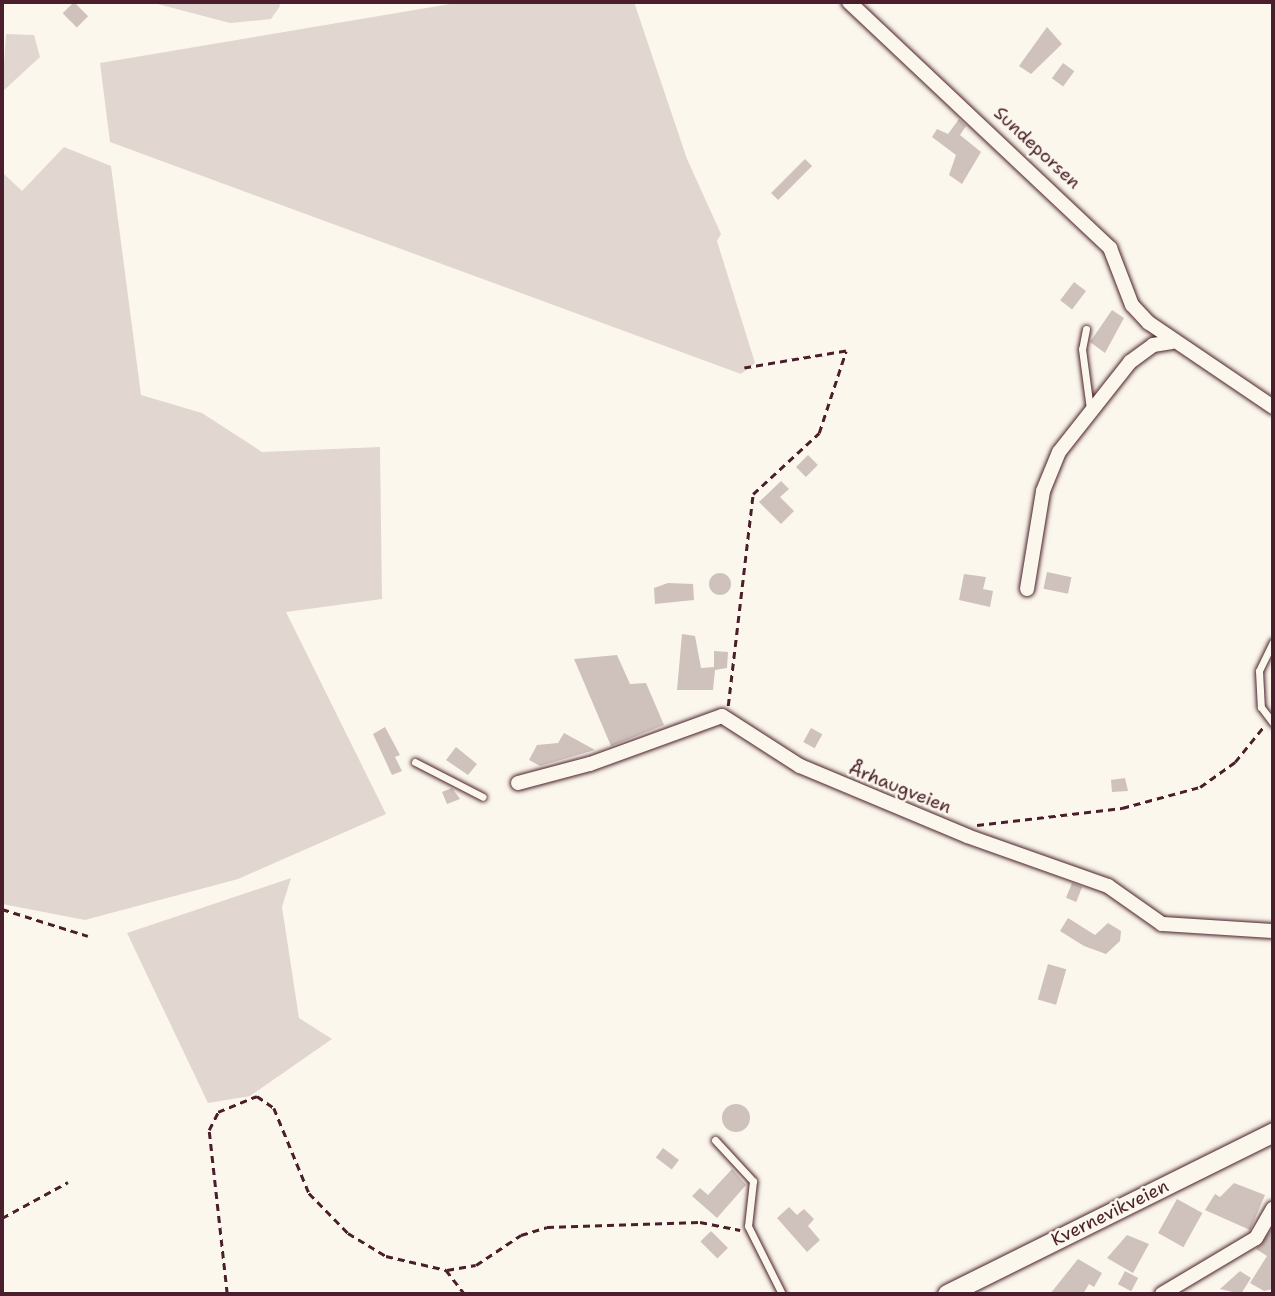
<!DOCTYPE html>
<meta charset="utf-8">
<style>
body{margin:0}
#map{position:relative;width:1275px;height:1296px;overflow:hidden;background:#fbf7ec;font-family:"Shantell Sans",sans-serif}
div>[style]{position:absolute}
.green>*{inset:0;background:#e2d7d0}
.building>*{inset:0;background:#cfc2bc;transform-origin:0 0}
.round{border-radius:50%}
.path>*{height:2.5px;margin-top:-1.25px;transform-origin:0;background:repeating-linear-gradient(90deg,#4a1f2b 0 7px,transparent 0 12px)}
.roads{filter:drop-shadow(0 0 2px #4a1f2b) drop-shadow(0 0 2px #4a1f2b)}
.lane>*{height:7px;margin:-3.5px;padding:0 3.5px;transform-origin:3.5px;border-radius:3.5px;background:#fbf7ec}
.street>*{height:14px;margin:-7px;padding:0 7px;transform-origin:7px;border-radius:7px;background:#fbf7ec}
.secondary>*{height:19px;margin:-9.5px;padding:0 9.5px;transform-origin:9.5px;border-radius:9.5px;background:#fbf7ec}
span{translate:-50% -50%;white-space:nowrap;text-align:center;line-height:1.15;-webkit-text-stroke:5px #fbf7ec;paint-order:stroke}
.street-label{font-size:18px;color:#4a1f2b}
.frame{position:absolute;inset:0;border:4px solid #4a1f2b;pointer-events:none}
</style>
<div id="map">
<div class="green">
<i style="clip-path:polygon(150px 2px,279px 2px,280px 6px,271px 19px,230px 23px)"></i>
<i style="clip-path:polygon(462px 2px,634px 2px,687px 159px,721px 234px,717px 241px,755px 363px,741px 374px,110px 142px,100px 63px)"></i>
<i style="clip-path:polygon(6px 34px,34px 35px,40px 57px,2px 92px)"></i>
<i style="clip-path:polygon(64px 147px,111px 166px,141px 395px,202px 413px,262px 452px,380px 447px,382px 599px,286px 612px,386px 814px,238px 879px,85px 920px,2px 904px,2px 172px,22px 191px)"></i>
<i style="clip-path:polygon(291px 878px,282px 907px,299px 1018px,332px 1039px,250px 1096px,208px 1103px,127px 933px)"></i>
</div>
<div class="building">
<i style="left:74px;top:2px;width:20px;height:16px;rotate:45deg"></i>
<i style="clip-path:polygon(1047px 27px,1062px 44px,1031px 74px,1019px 66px)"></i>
<i style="left:1063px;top:63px;width:14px;height:19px;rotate:36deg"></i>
<i style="clip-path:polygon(959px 119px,966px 126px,960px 135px,981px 152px,962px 184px,949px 175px,956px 155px,932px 137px,937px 129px,948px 134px)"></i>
<i style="left:805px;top:159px;width:10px;height:48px;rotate:45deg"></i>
<i style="left:1074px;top:282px;width:15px;height:23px;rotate:37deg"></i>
<i style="clip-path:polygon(1112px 310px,1124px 318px,1105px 353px,1090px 342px)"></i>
<i style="left:808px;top:455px;width:14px;height:17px;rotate:45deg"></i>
<i style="clip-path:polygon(781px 481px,789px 489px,780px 497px,794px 511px,781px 524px,759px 502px)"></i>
<i style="left:1047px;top:572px;width:25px;height:17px;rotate:12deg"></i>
<i class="round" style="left:709px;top:573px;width:22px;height:22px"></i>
<i style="clip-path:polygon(964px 574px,986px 577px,983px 589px,993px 591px,990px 607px,959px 600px)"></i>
<i style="clip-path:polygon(668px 583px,693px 584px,694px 600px,655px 604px,654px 588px)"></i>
<i style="clip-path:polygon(682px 634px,695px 636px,701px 668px,714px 667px,714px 651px,728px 652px,727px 668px,715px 670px,713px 690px,677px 690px)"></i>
<i style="clip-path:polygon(617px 655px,630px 684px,646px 683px,664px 725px,611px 746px,574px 659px)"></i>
<i style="clip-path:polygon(385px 727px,400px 755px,395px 757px,402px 771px,392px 775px,373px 734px)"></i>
<i style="left:811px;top:728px;width:13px;height:16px;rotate:29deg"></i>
<i style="clip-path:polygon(564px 733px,595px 750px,540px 766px,529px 760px,537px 745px,558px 743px)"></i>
<i style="clip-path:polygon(456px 747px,477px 764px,468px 775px,446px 760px)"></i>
<i style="clip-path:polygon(1125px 778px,1128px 791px,1112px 792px,1111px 780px)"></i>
<i style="clip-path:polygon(452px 788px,460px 799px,447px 804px,442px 792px)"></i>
<i style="left:1072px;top:883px;width:11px;height:16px;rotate:22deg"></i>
<i style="clip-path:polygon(1068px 918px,1095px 935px,1108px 923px,1121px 931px,1120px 941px,1106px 954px,1084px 946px,1060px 931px)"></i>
<i style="left:1048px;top:964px;width:19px;height:37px;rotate:16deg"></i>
<i class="round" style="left:722px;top:1104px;width:28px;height:28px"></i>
<i style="left:663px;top:1148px;width:20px;height:12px;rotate:37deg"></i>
<i style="clip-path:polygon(732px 1169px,746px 1185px,717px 1218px,692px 1196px,700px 1188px,708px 1195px)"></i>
<i style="clip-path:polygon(1234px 1183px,1265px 1195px,1250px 1230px,1205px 1210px,1215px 1194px,1220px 1197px)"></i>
<i style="left:1177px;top:1199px;width:29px;height:39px;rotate:29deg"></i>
<i style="clip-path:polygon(789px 1207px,797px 1215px,804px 1209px,814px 1219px,808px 1226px,820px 1240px,807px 1252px,777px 1218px)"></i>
<i style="clip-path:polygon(1272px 1229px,1273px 1289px,1264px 1291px,1250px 1283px,1267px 1256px,1256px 1249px)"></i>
<i style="left:711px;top:1231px;width:24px;height:15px;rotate:45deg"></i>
<i style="clip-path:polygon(1127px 1235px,1149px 1244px,1133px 1273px,1107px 1258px)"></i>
<i style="clip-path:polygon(1078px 1259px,1102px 1273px,1094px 1287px,1089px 1284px,1083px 1294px,1050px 1294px)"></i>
<i style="left:1125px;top:1271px;width:15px;height:15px;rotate:28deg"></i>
<i style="clip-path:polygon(1240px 1271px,1251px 1278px,1241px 1294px,1220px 1289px)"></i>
</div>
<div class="path">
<i style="left:728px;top:706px;width:213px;rotate:-83.3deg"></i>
<i style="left:753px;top:494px;width:90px;rotate:-42.7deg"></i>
<i style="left:819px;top:433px;width:86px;rotate:-71.8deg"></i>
<i style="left:846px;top:351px;width:103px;rotate:170.5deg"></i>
<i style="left:977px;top:825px;width:146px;rotate:-6.7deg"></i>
<i style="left:1122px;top:808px;width:81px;rotate:-15.1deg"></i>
<i style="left:1200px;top:787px;width:43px;rotate:-35.5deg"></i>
<i style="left:1235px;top:762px;width:48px;rotate:-51deg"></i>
<i style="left:2px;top:909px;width:90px;rotate:17.4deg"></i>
<i style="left:2px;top:1218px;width:75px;rotate:-28.6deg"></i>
<i style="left:447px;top:1270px;width:29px;rotate:-10deg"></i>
<i style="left:476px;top:1265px;width:54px;rotate:-33.7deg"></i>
<i style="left:521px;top:1235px;width:27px;rotate:-17deg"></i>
<i style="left:547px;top:1227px;width:153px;rotate:-1.9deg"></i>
<i style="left:700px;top:1222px;width:41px;rotate:11.3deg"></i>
<i style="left:227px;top:1294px;width:165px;rotate:-96.3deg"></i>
<i style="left:209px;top:1130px;width:20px;rotate:-63deg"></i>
<i style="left:218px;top:1112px;width:42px;rotate:-22.3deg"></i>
<i style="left:257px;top:1096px;width:21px;rotate:35deg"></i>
<i style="left:274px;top:1108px;width:92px;rotate:67.6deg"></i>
<i style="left:309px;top:1193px;width:56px;rotate:45.7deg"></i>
<i style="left:348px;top:1233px;width:44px;rotate:31.2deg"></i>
<i style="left:386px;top:1256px;width:62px;rotate:13.1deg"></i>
<i style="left:446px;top:1270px;width:31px;rotate:52deg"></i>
</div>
<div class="roads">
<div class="lane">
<i style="left:1086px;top:329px;width:20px;rotate:101deg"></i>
<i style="left:1082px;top:349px;width:61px;rotate:82.4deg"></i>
<i style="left:1273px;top:642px;width:32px;rotate:116deg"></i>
<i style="left:1259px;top:671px;width:36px;rotate:87deg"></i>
<i style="left:1261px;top:707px;width:20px;rotate:53deg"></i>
<i style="left:415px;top:762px;width:76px;rotate:27.2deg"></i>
<i style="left:715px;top:1140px;width:56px;rotate:47.2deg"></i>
<i style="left:753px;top:1181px;width:45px;rotate:96.3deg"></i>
<i style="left:748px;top:1226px;width:76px;rotate:63.4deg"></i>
</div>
<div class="street">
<i style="left:849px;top:2px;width:359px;rotate:43.3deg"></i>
<i style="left:1110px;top:248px;width:61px;rotate:68.9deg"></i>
<i style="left:1132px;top:305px;width:25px;rotate:47deg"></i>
<i style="left:1149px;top:323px;width:150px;rotate:34.1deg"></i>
<i style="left:1027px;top:589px;width:99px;rotate:-80.7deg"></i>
<i style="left:1043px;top:491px;width:42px;rotate:-67.7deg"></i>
<i style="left:1059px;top:452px;width:115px;rotate:-51.7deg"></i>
<i style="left:1130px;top:362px;width:29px;rotate:-36deg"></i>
<i style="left:1153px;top:345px;width:19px;rotate:-9deg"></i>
<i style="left:518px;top:783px;width:74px;rotate:-14.8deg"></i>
<i style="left:590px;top:764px;width:140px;rotate:-20deg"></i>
<i style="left:722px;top:716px;width:93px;rotate:32.7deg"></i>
<i style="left:800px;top:766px;width:181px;rotate:22.7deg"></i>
<i style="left:967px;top:836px;width:150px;rotate:19.5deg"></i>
<i style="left:1108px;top:886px;width:66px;rotate:35.1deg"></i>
<i style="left:1162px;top:924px;width:111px;rotate:3.6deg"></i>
<i style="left:1162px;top:1294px;width:109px;rotate:-30.8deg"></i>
<i style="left:1256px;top:1238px;width:34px;rotate:-60deg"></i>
</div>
<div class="secondary">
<i style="left:947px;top:1294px;width:364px;rotate:-26.4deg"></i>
</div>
</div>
<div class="street-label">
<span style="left:1037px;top:148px;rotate:43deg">Sundeporsen</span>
<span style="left:900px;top:788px;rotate:22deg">Århaugveien</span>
<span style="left:1110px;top:1213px;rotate:-26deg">Kvernevikveien</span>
</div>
<div class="frame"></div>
</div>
